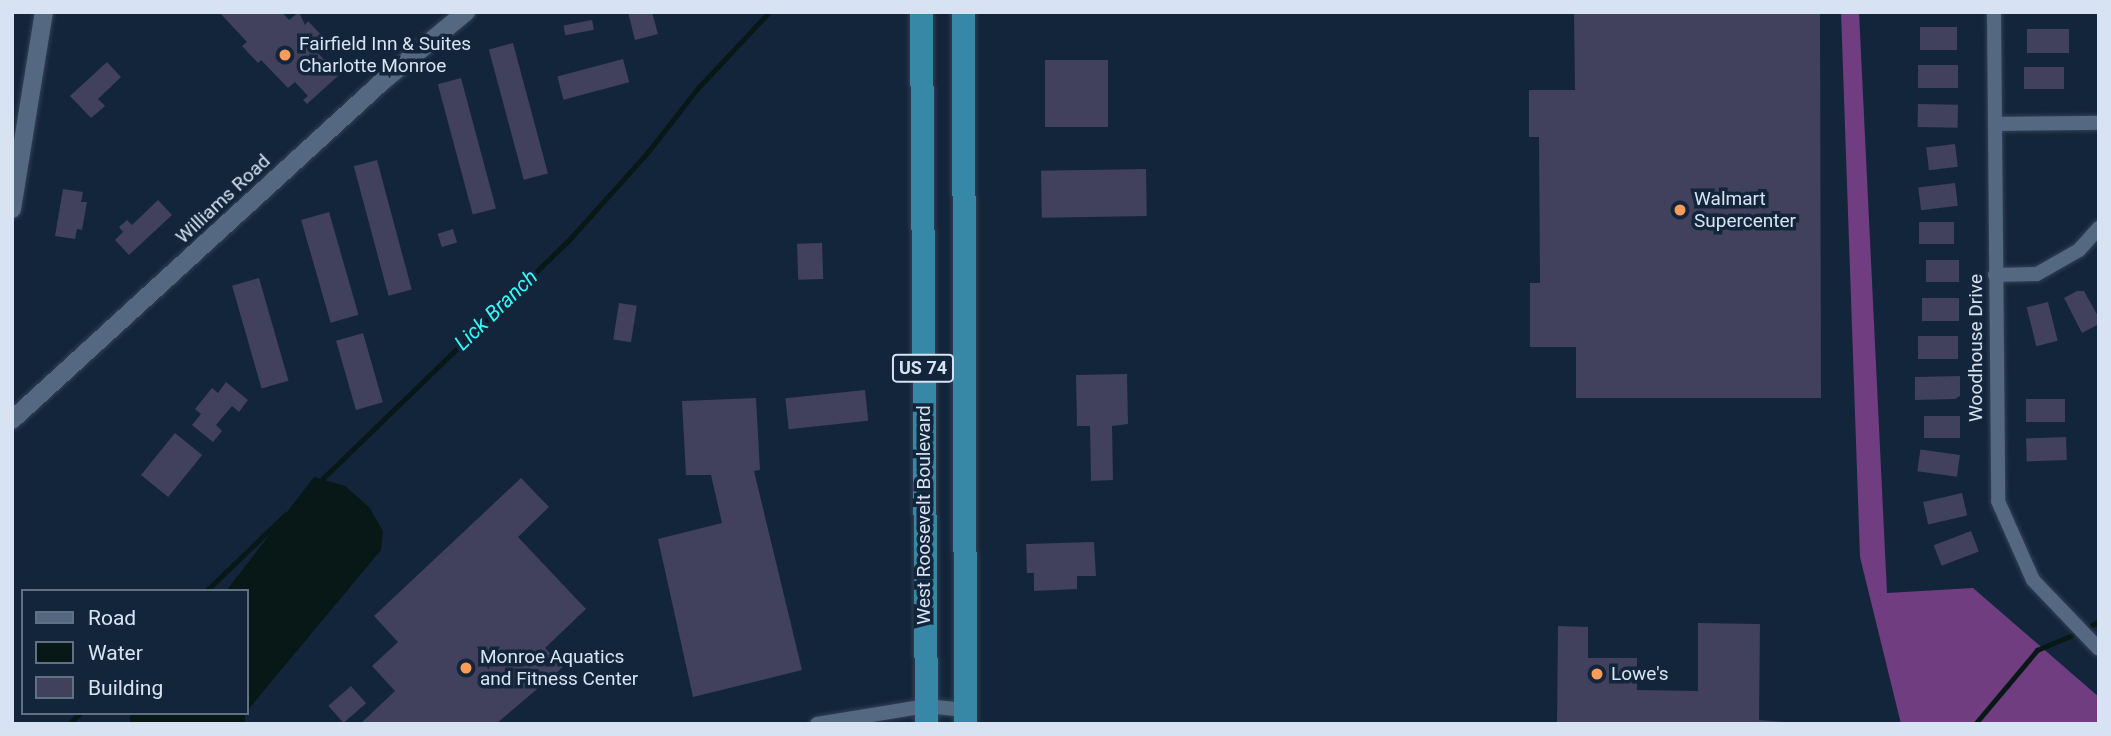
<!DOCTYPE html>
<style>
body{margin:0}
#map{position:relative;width:2111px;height:736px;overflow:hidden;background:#13253b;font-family:Roboto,sans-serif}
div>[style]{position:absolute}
.forest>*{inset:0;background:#703d80}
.water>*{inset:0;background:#071817;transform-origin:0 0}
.stream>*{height:5px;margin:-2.5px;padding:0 2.5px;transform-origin:2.5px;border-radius:2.5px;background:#071817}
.building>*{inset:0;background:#41405d;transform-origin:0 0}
.roads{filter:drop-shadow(0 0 2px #344053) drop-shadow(0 0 2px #344053)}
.minor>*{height:14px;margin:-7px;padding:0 7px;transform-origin:7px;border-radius:7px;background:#546882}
.tertiary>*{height:18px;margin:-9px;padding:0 9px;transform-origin:9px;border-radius:9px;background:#546882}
.trunk>*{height:23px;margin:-11.5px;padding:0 11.5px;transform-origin:11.5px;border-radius:11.5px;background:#3688a6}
.dots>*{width:19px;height:19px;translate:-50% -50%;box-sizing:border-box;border:4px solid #13253b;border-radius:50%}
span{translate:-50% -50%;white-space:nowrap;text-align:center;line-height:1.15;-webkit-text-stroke:7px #13253b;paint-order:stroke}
.shield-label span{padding:2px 5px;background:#13253b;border:2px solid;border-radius:5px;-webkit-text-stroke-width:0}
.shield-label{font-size:18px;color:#d7e3f2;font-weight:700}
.poi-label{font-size:19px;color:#d7e3f2}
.left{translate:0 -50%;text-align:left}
.street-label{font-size:19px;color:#d7e3f2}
.water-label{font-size:21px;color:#31fef7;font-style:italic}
.frame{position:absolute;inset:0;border:14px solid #d7e3f2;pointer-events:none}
.legend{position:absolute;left:21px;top:589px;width:228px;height:126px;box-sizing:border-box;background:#13253b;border:2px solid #617184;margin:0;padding:9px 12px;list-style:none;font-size:21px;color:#d7e3f2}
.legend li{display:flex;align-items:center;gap:14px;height:35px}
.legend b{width:35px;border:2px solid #617184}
</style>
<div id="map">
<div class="forest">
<i style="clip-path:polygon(1841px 12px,1859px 12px,1887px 593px,1973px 588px,2099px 697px,2099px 724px,1901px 724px,1860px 557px)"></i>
</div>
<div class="water">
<i style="clip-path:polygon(314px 477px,345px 486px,369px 507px,383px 531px,381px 550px,247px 711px,247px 591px,226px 591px)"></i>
<i style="left:130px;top:713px;width:115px;height:14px"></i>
</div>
<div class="stream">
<i style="left:317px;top:484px;width:349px;rotate:-44.1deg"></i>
<i style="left:568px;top:241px;width:118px;rotate:-48.1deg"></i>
<i style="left:647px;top:153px;width:81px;rotate:-52deg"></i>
<i style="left:697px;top:89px;width:105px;rotate:-46.9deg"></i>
<i style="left:206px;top:591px;width:110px;rotate:-43.9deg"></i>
<i style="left:2092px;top:625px;width:8px;rotate:-30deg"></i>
<i style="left:69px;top:724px;width:16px;rotate:-45deg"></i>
<i style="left:1975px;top:724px;width:97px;rotate:-50deg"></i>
<i style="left:2037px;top:650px;width:39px;rotate:-23deg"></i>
</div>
<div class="building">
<i style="clip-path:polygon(219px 12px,282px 12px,289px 20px,299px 12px,305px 25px,308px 21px,326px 40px,315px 50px,339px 75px,307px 104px,303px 100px,308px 96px,295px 82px,288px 88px,261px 60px,258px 63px,242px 46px,247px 42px)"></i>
<i style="clip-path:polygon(628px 12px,652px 12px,658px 34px,635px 40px)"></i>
<i style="clip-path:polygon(1574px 12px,1820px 12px,1821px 398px,1576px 398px,1576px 347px,1530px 347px,1530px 283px,1540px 283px,1539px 137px,1529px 137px,1529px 90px,1575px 90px)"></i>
<i style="left:592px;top:20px;width:10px;height:29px;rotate:79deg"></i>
<i style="left:1920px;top:27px;width:37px;height:23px"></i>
<i style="left:2027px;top:29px;width:42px;height:24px"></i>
<i style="left:513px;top:43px;width:135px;height:25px;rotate:75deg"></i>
<i style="left:623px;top:59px;width:24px;height:68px;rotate:75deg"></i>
<i style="left:1045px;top:60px;width:63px;height:67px"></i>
<i style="clip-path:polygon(107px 62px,121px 77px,98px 99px,105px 106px,91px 118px,70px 96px)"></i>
<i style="left:1918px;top:65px;width:40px;height:23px"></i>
<i style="left:2024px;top:67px;width:40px;height:22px"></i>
<i style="left:461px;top:78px;width:135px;height:24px;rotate:75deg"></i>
<i style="left:1918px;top:104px;width:40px;height:23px;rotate:1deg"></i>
<i style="left:1955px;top:144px;width:23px;height:29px;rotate:83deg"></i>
<i style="left:377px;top:160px;width:134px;height:24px;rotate:75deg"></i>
<i style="left:1146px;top:169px;width:47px;height:105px;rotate:89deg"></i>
<i style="left:1955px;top:183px;width:23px;height:37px;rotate:83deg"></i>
<i style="clip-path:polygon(63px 189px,83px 192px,81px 202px,87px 202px,82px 230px,77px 229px,75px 239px,55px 236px)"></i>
<i style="clip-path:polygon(158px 200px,172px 215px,129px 255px,115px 240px,123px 232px,119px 227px,127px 220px,132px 225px)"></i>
<i style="left:329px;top:212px;width:107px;height:29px;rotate:74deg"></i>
<i style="left:1919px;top:222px;width:35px;height:22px"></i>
<i style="left:453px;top:229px;width:14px;height:16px;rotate:73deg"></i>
<i style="left:822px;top:243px;width:36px;height:25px;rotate:88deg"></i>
<i style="left:1926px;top:260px;width:33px;height:22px"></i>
<i style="left:259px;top:278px;width:107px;height:28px;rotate:74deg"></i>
<i style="clip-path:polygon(2077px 291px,2084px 291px,2099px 318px,2099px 324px,2082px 333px,2064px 298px)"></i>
<i style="left:1922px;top:298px;width:37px;height:23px"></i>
<i style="left:2048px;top:302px;width:40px;height:22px;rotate:76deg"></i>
<i style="left:619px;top:303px;width:18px;height:37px;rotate:9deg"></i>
<i style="left:363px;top:333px;width:72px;height:28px;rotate:74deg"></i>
<i style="left:1918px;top:336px;width:40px;height:23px"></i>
<i style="clip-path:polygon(1127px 374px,1128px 424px,1112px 426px,1113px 480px,1091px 481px,1090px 426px,1077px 426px,1076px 375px)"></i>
<i style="clip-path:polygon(1960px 376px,1960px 396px,1955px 399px,1915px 400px,1915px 377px)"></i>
<i style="clip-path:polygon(226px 382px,248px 400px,239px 412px,232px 406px,216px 425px,222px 431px,213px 442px,192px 425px,201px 414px,195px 409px,212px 388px,218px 393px)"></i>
<i style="left:865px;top:390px;width:31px;height:80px;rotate:84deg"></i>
<i style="clip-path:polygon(756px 398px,760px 470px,754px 471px,802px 670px,693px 697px,658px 539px,722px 523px,711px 475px,686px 475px,682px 401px)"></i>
<i style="left:2026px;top:399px;width:39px;height:23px"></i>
<i style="left:1924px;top:416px;width:36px;height:22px"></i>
<i style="left:175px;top:433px;width:35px;height:54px;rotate:39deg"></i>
<i style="left:2066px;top:437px;width:23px;height:40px;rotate:88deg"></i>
<i style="left:1960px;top:455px;width:22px;height:40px;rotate:98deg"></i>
<i style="clip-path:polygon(521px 478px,549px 507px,518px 537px,586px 609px,545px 648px,563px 667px,496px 724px,360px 724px,395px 691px,372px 666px,398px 642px,374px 616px)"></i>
<i style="left:1962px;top:493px;width:23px;height:40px;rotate:77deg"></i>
<i style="left:1971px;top:531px;width:22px;height:40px;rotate:69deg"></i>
<i style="clip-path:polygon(1094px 542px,1096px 576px,1077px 576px,1077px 589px,1034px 591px,1034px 573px,1027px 573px,1026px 544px)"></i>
<i style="clip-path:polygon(1698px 623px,1760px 624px,1759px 720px,1810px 724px,1557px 724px,1558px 626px,1588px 627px,1588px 658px,1637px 658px,1637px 690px,1698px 691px)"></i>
<i style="left:351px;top:686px;width:23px;height:30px;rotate:49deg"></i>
</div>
<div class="roads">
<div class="minor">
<i style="left:1994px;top:12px;width:489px;rotate:89.5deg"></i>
<i style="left:1998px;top:501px;width:86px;rotate:66.1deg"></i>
<i style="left:2033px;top:580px;width:95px;rotate:46.3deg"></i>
<i style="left:1997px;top:124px;width:102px;rotate:-0.6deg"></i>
<i style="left:1995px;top:275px;width:42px;rotate:-1.4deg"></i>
<i style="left:2037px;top:274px;width:48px;rotate:-29.7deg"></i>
<i style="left:2079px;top:250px;width:30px;rotate:-48deg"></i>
<i style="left:817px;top:724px;width:110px;rotate:-9.4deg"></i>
<i style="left:926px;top:706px;width:39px;rotate:6deg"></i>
</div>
<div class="tertiary">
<i style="left:12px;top:209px;width:200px;rotate:-80.8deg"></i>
<i style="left:12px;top:420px;width:504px;rotate:-42.43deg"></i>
<i style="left:384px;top:80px;width:107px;rotate:-39.7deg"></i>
</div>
<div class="trunk">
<i style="left:921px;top:12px;width:712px;rotate:89.6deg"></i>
<i style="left:963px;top:12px;width:712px;rotate:89.84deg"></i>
</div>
</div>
<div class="dots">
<i style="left:285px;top:55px;background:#ff9b59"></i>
<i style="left:1680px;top:210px;background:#ff9b59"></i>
<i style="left:466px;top:668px;background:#ff9b59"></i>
<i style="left:1597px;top:674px;background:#ff9b59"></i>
</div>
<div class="shield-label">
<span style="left:923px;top:368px">US 74</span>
</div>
<div class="poi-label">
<span class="left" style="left:299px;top:55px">Fairfield Inn &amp; Suites<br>Charlotte Monroe</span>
<span class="left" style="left:1694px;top:210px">Walmart<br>Supercenter</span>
<span class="left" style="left:480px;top:668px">Monroe Aquatics<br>and Fitness Center</span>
<span class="left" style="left:1611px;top:674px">Lowe's</span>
</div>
<div class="street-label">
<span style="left:223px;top:199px;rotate:-43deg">Williams Road</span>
<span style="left:1976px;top:348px;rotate:-90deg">Woodhouse Drive</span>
<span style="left:924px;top:515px;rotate:-90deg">West Roosevelt Boulevard</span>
</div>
<div class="water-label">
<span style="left:496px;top:310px;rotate:-44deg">Lick Branch</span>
</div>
<div class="frame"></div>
<ul class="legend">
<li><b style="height:9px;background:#546882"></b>Road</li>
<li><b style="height:19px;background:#071817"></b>Water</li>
<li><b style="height:19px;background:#41405d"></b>Building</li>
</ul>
</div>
